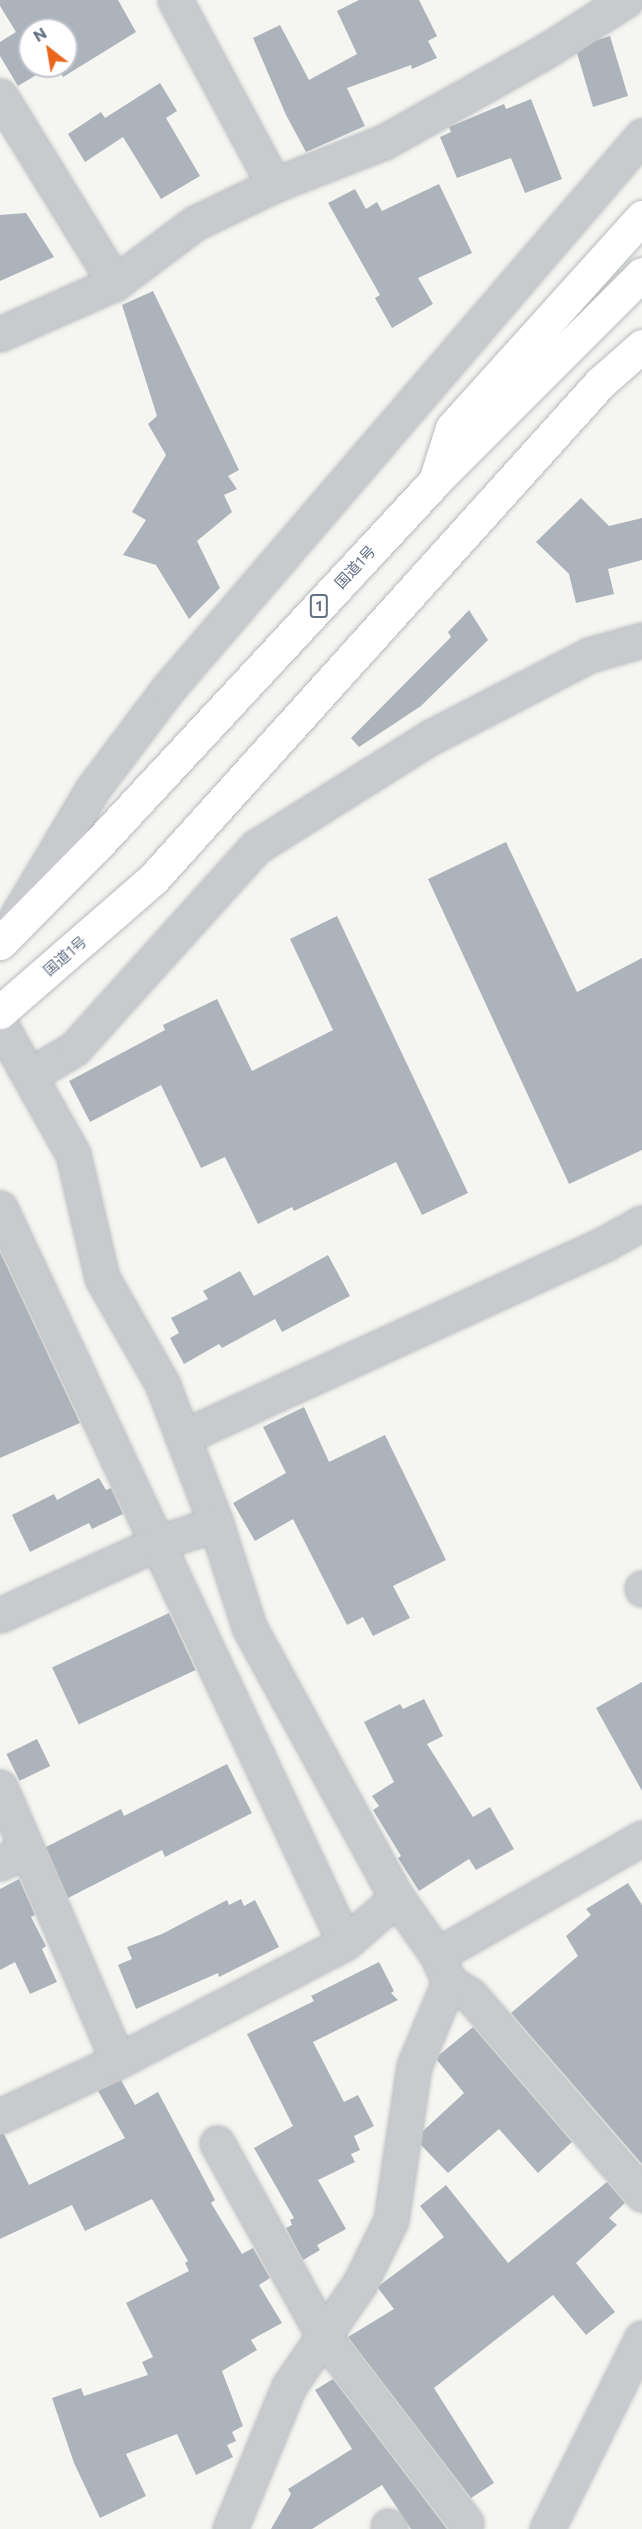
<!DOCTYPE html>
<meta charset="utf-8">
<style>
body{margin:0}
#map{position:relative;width:642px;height:2529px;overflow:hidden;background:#f5f6f2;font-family:Commissioner,"Noto Sans JP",sans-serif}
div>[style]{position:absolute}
.building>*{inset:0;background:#adb3ba;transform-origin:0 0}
.roads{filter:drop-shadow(0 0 2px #b7babd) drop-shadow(0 0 2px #b7babd)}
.minor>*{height:33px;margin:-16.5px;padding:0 16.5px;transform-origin:16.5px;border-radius:16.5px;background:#c8cace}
.trunk>*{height:33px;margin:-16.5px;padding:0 16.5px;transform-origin:16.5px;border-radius:16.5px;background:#fff}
span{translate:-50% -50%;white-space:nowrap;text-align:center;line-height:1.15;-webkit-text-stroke:6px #fff;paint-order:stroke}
.shield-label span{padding:2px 4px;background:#fff;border:2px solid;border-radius:4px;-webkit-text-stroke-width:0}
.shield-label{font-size:14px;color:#637184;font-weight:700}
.street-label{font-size:15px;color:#637184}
.north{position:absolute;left:18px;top:18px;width:60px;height:60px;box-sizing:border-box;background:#fff;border:2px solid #c1c6ce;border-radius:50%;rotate:329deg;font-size:16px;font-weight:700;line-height:24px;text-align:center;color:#637184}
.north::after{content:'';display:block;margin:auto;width:21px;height:27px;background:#ea661d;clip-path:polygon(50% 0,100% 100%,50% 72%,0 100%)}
</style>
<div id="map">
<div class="building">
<i style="clip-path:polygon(0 0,118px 0,136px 32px,63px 77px,56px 66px,66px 66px,66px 30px,30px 30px,30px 66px,51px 66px,18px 86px,0 56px,0 42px,16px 32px,0 6px)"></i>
<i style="clip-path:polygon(359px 0,419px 0,437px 36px,428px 41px,437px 58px,412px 69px,411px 65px,347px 88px,365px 126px,306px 152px,286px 115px,253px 38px,280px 25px,309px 80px,357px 54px,337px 11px)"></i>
<i style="clip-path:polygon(610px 36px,628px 96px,593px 107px,577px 53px,597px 40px)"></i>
<i style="clip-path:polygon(160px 83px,177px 111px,166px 118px,200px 176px,161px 199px,123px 137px,85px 162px,68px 134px,101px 112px,105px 118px)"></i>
<i style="clip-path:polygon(531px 99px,562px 179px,525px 193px,511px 158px,457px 178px,440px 137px,451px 132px,449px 127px,504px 104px,506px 109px)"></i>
<i style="clip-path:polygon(439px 184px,472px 253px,418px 278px,433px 304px,392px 328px,375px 298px,380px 295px,328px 203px,355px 189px,366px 209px,377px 202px,382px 211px)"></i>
<i style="clip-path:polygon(26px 213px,54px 257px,0 281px,0 215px)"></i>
<i style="clip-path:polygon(153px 291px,239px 470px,228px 476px,237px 489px,224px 495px,232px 512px,197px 541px,220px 588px,189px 619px,156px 565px,123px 555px,146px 520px,132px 512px,166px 455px,148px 424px,157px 416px,122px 305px)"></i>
<i style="clip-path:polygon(581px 498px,609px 526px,642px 518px,642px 560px,608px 569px,614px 594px,576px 603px,569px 574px,536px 542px)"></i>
<i style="clip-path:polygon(469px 610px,488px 640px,421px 706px,359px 747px,351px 738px,451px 637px,448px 632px)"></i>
<i style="clip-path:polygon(506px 842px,577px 992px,642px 958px,642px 1150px,569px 1184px,428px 879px)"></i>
<i style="clip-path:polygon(337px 916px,468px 1193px,422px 1215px,396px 1162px,294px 1211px,292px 1207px,258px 1224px,225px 1157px,201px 1168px,161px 1085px,90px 1122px,69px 1081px,165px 1030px,163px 1025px,217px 999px,252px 1071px,333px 1030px,290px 939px)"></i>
<i style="clip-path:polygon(0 1252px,80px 1423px,0 1458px)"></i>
<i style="clip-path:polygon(328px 1255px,350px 1296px,282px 1332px,275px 1319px,222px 1348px,219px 1344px,184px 1364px,170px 1338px,179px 1333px,171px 1318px,208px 1299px,203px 1291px,240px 1271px,254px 1296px)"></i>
<i style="clip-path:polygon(304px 1407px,329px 1462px,385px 1435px,446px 1560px,393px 1586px,410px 1618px,373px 1636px,363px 1617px,347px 1625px,293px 1519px,255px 1541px,233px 1503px,286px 1473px,263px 1427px)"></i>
<i style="clip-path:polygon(99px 1478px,106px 1490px,111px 1488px,123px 1514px,92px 1529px,89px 1523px,30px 1552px,12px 1515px,54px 1494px,57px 1500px)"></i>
<i style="left:169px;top:1613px;width:63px;height:129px;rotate:65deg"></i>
<i style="clip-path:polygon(642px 1682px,642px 1791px,596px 1708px)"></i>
<i style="clip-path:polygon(424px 1699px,443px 1736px,427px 1744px,473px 1817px,490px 1807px,514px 1849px,476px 1870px,469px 1859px,419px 1891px,398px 1858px,401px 1856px,373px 1810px,379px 1806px,372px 1796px,394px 1782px,364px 1722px,400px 1704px,403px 1709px)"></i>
<i style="left:37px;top:1739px;width:30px;height:34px;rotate:64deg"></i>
<i style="clip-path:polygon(227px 1764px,252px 1813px,165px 1857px,162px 1850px,68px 1898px,46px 1847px,121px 1809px,124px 1816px)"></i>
<i style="clip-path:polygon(19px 1879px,35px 1915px,31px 1917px,46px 1946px,42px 1949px,57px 1982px,30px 1994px,15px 1962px,0 1970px,0 1889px)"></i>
<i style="clip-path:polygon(628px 1883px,642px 1905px,642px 2164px,511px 2013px,578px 1956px,566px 1936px,591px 1915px,586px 1909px)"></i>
<i style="clip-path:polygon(241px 1899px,244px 1906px,255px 1900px,279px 1947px,219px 1977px,218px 1973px,136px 2009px,118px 1965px,132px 1959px,127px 1947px,162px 1934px,227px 1900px,229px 1905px)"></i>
<i style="clip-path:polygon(379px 1962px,394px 1991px,391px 1993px,398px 2000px,313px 2042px,344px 2102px,358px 2095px,374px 2126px,354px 2136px,360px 2150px,351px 2154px,355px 2162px,318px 2180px,346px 2229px,317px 2245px,320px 2250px,303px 2260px,286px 2228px,292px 2225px,290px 2220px,294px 2218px,254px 2148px,293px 2126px,247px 2034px,314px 2001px,311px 1996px)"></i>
<i style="clip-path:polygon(473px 2027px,572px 2142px,538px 2173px,499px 2129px,448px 2173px,421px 2145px,423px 2131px,464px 2093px,437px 2060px,439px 2055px)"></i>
<i style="clip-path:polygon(121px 2080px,135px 2105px,158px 2092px,215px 2200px,211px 2203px,242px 2254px,253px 2248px,270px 2278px,259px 2285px,282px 2323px,251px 2340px,257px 2350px,222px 2371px,243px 2426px,232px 2432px,236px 2441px,227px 2445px,233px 2457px,196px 2475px,177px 2434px,126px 2454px,146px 2496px,100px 2518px,74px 2463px,52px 2398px,81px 2388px,84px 2396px,148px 2375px,142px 2362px,153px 2357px,126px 2303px,189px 2271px,185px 2263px,188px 2261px,152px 2199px,85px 2231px,72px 2205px,0 2239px,0 2134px,4px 2134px,29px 2185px,125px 2138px,98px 2091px)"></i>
<i style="clip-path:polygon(607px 2182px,625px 2203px,609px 2218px,617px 2225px,576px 2263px,615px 2312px,586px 2335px,553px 2295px,434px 2388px,494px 2483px,471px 2498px,348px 2337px,394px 2309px,378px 2288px,380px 2285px,444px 2237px,420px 2206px,446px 2185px,508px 2263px)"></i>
<i style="clip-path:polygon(333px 2379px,447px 2529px,411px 2529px,382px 2485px,312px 2529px,271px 2529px,291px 2494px,288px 2489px,352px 2449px,315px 2390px)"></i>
</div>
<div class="roads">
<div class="minor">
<i style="left:175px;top:0;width:210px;rotate:61.8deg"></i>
<i style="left:0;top:96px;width:220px;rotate:58.4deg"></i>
<i style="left:0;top:334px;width:126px;rotate:-23.9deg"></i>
<i style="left:115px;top:283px;width:100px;rotate:-36.9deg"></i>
<i style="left:195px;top:223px;width:88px;rotate:-25.7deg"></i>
<i style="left:274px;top:185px;width:118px;rotate:-21.4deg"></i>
<i style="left:384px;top:142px;width:184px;rotate:-29.4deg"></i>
<i style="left:544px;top:52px;width:97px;rotate:-32.4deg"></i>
<i style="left:16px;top:918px;width:149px;rotate:-59.3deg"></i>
<i style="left:92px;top:790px;width:125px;rotate:-53.1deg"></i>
<i style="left:167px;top:690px;width:730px;rotate:-49.39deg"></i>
<i style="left:0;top:1024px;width:149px;rotate:60.7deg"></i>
<i style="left:73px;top:1154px;width:127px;rotate:76.8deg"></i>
<i style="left:102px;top:1278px;width:121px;rotate:60.3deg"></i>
<i style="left:162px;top:1383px;width:151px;rotate:69deg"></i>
<i style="left:216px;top:1524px;width:108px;rotate:72.2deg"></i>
<i style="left:249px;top:1627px;width:309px;rotate:61.4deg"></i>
<i style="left:397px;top:1898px;width:70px;rotate:54.9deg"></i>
<i style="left:437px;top:1955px;width:30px;rotate:66deg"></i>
<i style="left:449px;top:1982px;width:26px;rotate:32deg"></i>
<i style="left:471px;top:1996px;width:262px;rotate:49.2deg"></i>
<i style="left:30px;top:1075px;width:51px;rotate:-30.6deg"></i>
<i style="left:74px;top:1049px;width:272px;rotate:-48deg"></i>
<i style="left:256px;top:847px;width:207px;rotate:-32.2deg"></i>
<i style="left:431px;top:737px;width:178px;rotate:-27.4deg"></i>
<i style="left:589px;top:655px;width:55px;rotate:-15.8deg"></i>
<i style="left:0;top:1208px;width:812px;rotate:64.86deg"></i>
<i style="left:183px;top:1437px;width:465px;rotate:-24.6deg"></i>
<i style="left:606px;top:1243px;width:41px;rotate:-29.1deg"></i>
<i style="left:642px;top:1588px;width:1px;rotate:90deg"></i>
<i style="left:0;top:1615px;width:173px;rotate:-24.6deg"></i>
<i style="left:157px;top:1543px;width:62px;rotate:-17.9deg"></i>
<i style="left:0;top:1787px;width:298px;rotate:66.7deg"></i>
<i style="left:0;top:1863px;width:30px;rotate:-26deg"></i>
<i style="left:437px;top:1955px;width:236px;rotate:-29.7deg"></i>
<i style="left:0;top:2116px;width:130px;rotate:-25deg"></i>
<i style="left:118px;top:2061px;width:256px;rotate:-27.5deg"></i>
<i style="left:345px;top:1943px;width:69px;rotate:-40.9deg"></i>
<i style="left:217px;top:2143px;width:219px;rotate:61.1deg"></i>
<i style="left:323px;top:2335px;width:236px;rotate:52.7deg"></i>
<i style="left:388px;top:2526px;width:4px;rotate:56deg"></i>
<i style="left:230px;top:2529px;width:155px;rotate:-67.6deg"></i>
<i style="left:289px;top:2386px;width:125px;rotate:-55.4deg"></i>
<i style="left:360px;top:2283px;width:70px;rotate:-63.8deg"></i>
<i style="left:391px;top:2220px;width:156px;rotate:-81.5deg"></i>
<i style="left:414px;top:2066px;width:91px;rotate:-67.4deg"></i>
<i style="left:547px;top:2529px;width:213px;rotate:-63.6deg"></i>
</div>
<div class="trunk">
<i style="left:437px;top:475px;width:49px;rotate:-72.3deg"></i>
<i style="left:452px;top:428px;width:284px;rotate:-48deg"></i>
<i style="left:0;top:943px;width:139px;rotate:-45.3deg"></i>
<i style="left:98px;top:844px;width:494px;rotate:-47.1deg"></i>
<i style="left:434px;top:482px;width:294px;rotate:-45deg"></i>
<i style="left:0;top:1012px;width:203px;rotate:-41deg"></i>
<i style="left:153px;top:879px;width:668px;rotate:-47.97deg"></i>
<i style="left:600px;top:383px;width:56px;rotate:-41.4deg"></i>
</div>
</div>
<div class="shield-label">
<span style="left:319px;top:606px">1</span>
</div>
<div class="street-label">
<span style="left:355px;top:567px;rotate:-47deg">国道1号</span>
<span style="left:65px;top:956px;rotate:-41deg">国道1号</span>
</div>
<div class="north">N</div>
</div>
